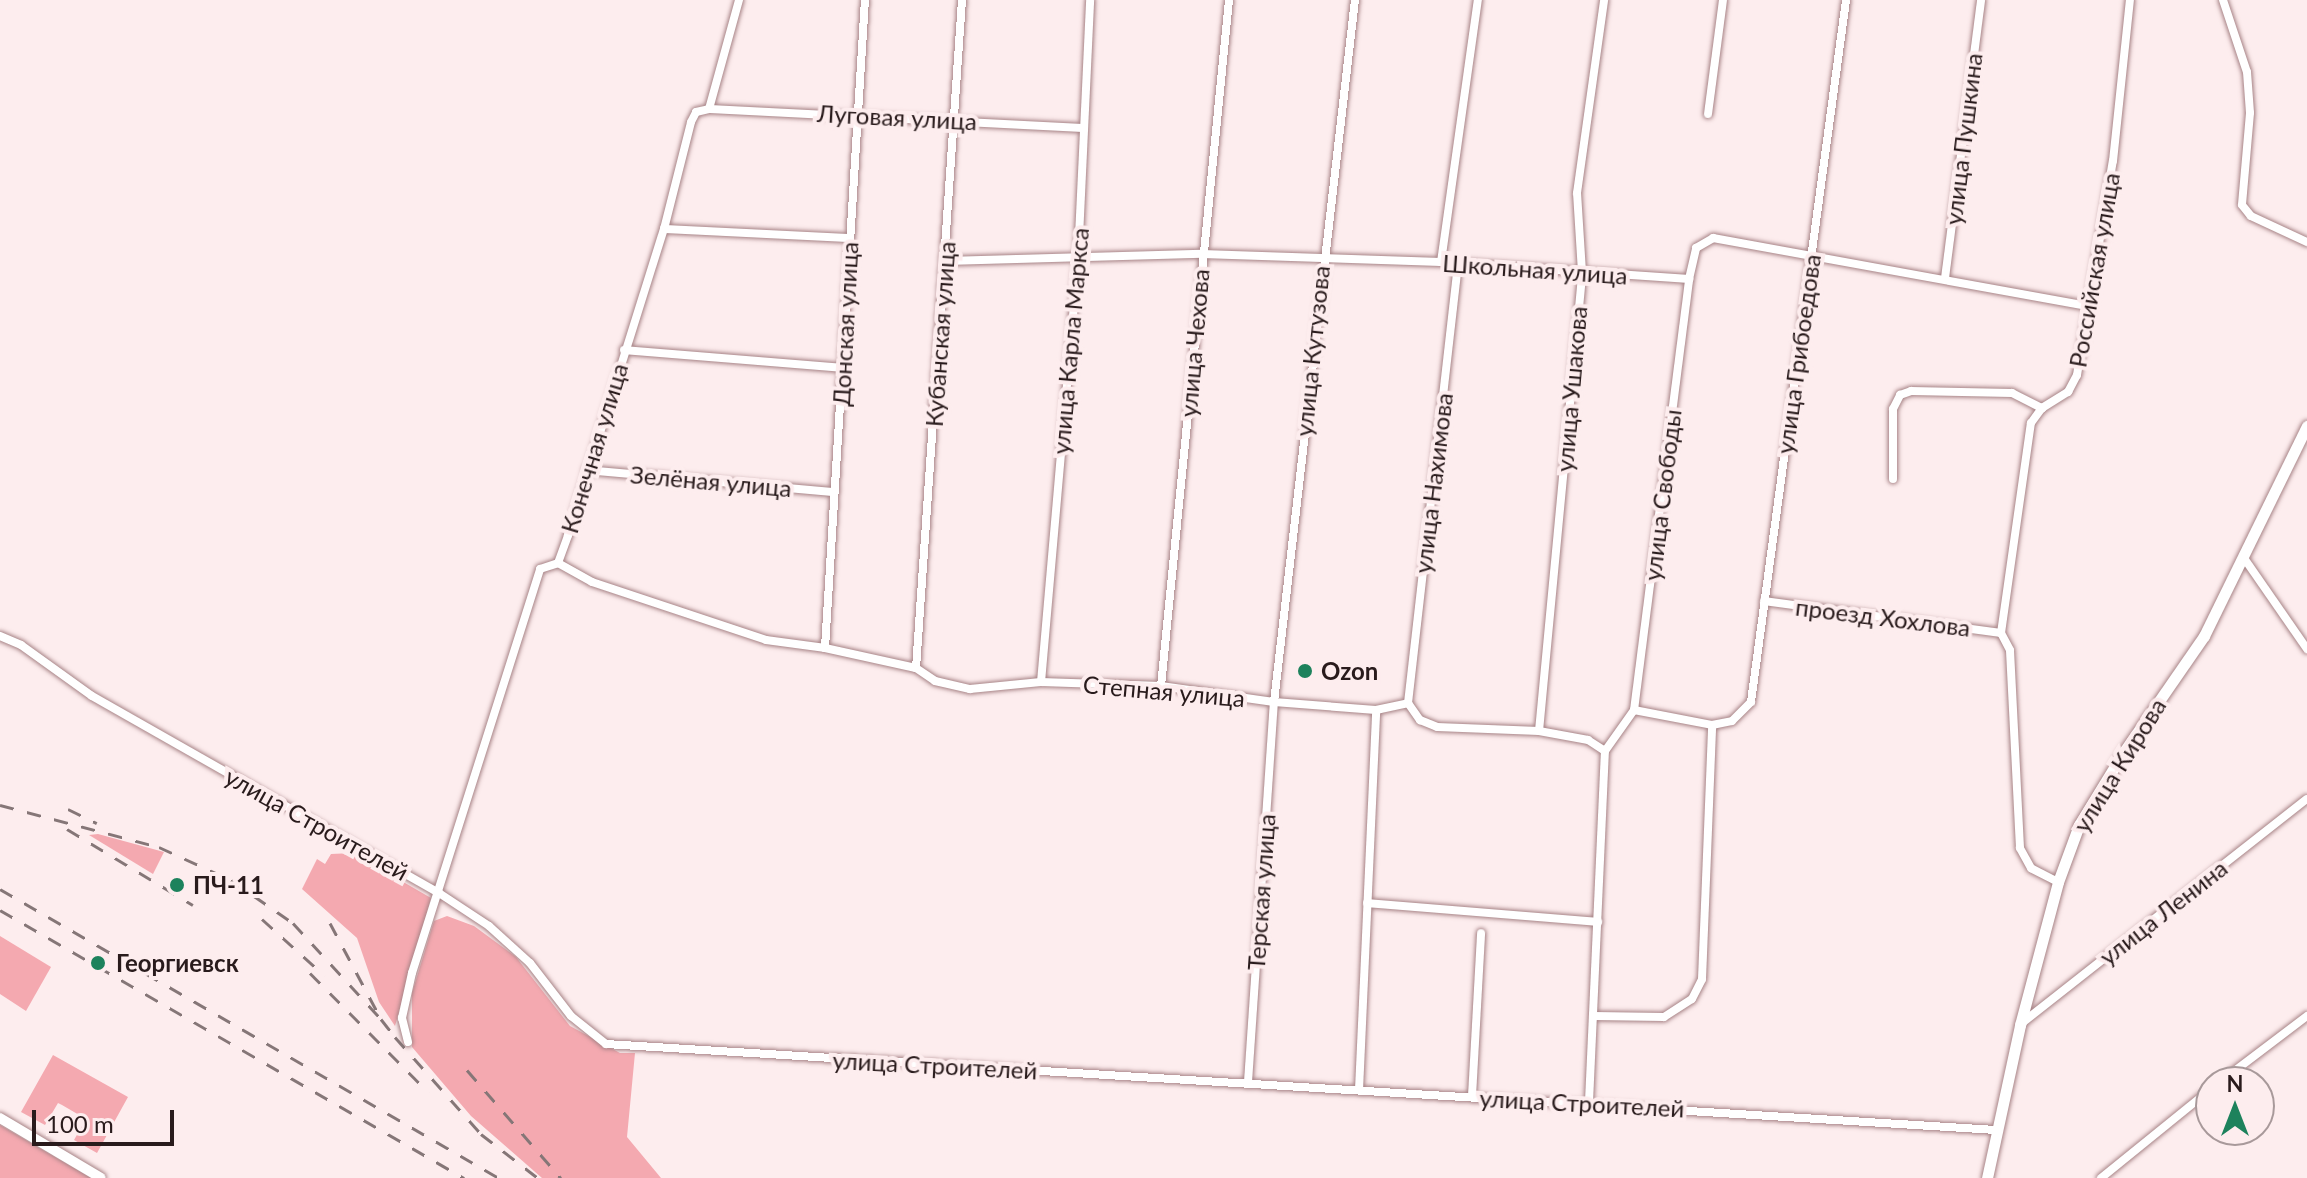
<!DOCTYPE html>
<meta charset="utf-8">
<style>
body{margin:0}
#map{position:relative;width:2307px;height:1178px;overflow:hidden;background:#fdedee;font-family:Lato,sans-serif}
div>[style]{position:absolute}
.green>*{inset:0;background:#f4a9b0}
.roads{filter:drop-shadow(0 0 2px #a78386) drop-shadow(0 0 2px #a78386)}
.minor>*{height:8px;margin:-4px;padding:0 4px;transform-origin:4px;border-radius:4px;background:#fff}
.tertiary>*{height:10px;margin:-5px;padding:0 5px;transform-origin:5px;border-radius:5px;background:#fff}
.secondary>*{height:11px;margin:-5.5px;padding:0 5.5px;transform-origin:5.5px;border-radius:5.5px;background:#fff}
.rail>*{height:3px;margin-top:-1.5px;transform-origin:0;background:repeating-linear-gradient(90deg,#857677 0 14px,transparent 0 28px)}
.dots>*{width:22px;height:22px;translate:-50% -50%;box-sizing:border-box;border:4px solid #fdedee;border-radius:50%}
span{translate:-50% -50%;white-space:nowrap;text-align:center;line-height:1.15;-webkit-text-stroke:8px #fdedee;paint-order:stroke}
.street-label{font-size:24px;color:#291b1c}
.poi-label{font-size:24px;color:#291b1c;font-weight:700}
.left{translate:0 -50%;text-align:left}
.north{position:absolute;left:2195px;top:1066px;width:80px;height:80px;box-sizing:border-box;background:#fdedee;border:2px solid #a8999a;border-radius:50%;rotate:0deg;font-size:22px;font-weight:700;line-height:32px;text-align:center;color:#291b1c}
.north::after{content:'';display:block;margin:auto;width:28px;height:36px;background:#1d825c;clip-path:polygon(50% 0,100% 100%,50% 72%,0 100%)}
.scale{position:absolute;left:32px;top:1110px;width:142px;height:36px;box-sizing:border-box;border:4px solid #291b1c;border-top:0;padding-left:10px;font-size:24px;line-height:28px;white-space:nowrap;color:#291b1c;-webkit-text-stroke:6px #fdedee;paint-order:stroke}
</style>
<div id="map">
<div class="green">
<i style="clip-path:polygon(98px 834px,164px 852px,153px 874px,89px 835px)"></i>
<i style="clip-path:polygon(353px 853px,431px 898px,395px 1026px,379px 1002px,357px 938px,302px 889px,317px 859px,325px 864px,331px 854px)"></i>
<i style="clip-path:polygon(447px 916px,474px 926px,516px 957px,570px 1026px,620px 1053px,635px 1053px,627px 1137px,661px 1178px,542px 1178px,471px 1116px,412px 1047px,412px 993px,434px 921px)"></i>
<i style="clip-path:polygon(0 936px,51px 967px,26px 1011px,0 994px)"></i>
<i style="clip-path:polygon(53px 1055px,128px 1097px,97px 1153px,74px 1140px,86px 1119px,62px 1105px,58px 1103px,45px 1125px,21px 1112px)"></i>
<i style="clip-path:polygon(0 1125px,48px 1153px,91px 1178px,0 1178px)"></i>
</div>
<div class="roads">
<div class="minor">
<i style="left:2223px;top:0;width:76px;rotate:71.6deg"></i>
<i style="left:2247px;top:72px;width:41px;rotate:85.8deg"></i>
<i style="left:2250px;top:113px;width:92px;rotate:95deg"></i>
<i style="left:2242px;top:205px;width:14px;rotate:51deg"></i>
<i style="left:2251px;top:216px;width:62px;rotate:24.9deg"></i>
<i style="left:709px;top:109px;width:375px;rotate:2.9deg"></i>
<i style="left:1708px;top:114px;width:115px;rotate:-82.5deg"></i>
<i style="left:664px;top:229px;width:185px;rotate:2.8deg"></i>
<i style="left:946px;top:261px;width:256px;rotate:-1.6deg"></i>
<i style="left:1202px;top:254px;width:239px;rotate:1.9deg"></i>
<i style="left:1441px;top:262px;width:249px;rotate:3.9deg"></i>
<i style="left:1689px;top:279px;width:32px;rotate:-77deg"></i>
<i style="left:1696px;top:248px;width:20px;rotate:-30deg"></i>
<i style="left:1713px;top:238px;width:382px;rotate:10.3deg"></i>
<i style="left:1441px;top:262px;width:265px;rotate:-82deg"></i>
<i style="left:1945px;top:278px;width:280px;rotate:-82.6deg"></i>
<i style="left:624px;top:350px;width:220px;rotate:4.7deg"></i>
<i style="left:587px;top:470px;width:248px;rotate:5.1deg"></i>
<i style="left:1893px;top:479px;width:70px;rotate:-90deg"></i>
<i style="left:1893px;top:409px;width:16px;rotate:-63deg"></i>
<i style="left:1900px;top:395px;width:12px;rotate:-20deg"></i>
<i style="left:1911px;top:391px;width:101px;rotate:1.1deg"></i>
<i style="left:2012px;top:393px;width:34px;rotate:27deg"></i>
<i style="left:2244px;top:558px;width:111px;rotate:55.3deg"></i>
<i style="left:558px;top:563px;width:39px;rotate:29deg"></i>
<i style="left:592px;top:582px;width:183px;rotate:18.4deg"></i>
<i style="left:766px;top:640px;width:60px;rotate:7.7deg"></i>
<i style="left:825px;top:648px;width:93px;rotate:12.4deg"></i>
<i style="left:916px;top:668px;width:23px;rotate:34deg"></i>
<i style="left:935px;top:681px;width:36px;rotate:13deg"></i>
<i style="left:970px;top:689px;width:71px;rotate:-5.6deg"></i>
<i style="left:1041px;top:682px;width:120px;rotate:1.9deg"></i>
<i style="left:1161px;top:686px;width:114px;rotate:8.1deg"></i>
<i style="left:1274px;top:702px;width:102px;rotate:4.5deg"></i>
<i style="left:1376px;top:710px;width:33px;rotate:-12deg"></i>
<i style="left:1408px;top:703px;width:21px;rotate:55deg"></i>
<i style="left:1420px;top:720px;width:18px;rotate:22deg"></i>
<i style="left:1437px;top:727px;width:102px;rotate:2.2deg"></i>
<i style="left:1539px;top:731px;width:50px;rotate:10.4deg"></i>
<i style="left:1588px;top:740px;width:20px;rotate:33deg"></i>
<i style="left:1605px;top:751px;width:50px;rotate:-54.7deg"></i>
<i style="left:1634px;top:710px;width:79px;rotate:10.9deg"></i>
<i style="left:1712px;top:725px;width:20px;rotate:-11deg"></i>
<i style="left:1732px;top:721px;width:27px;rotate:-45deg"></i>
<i style="left:1751px;top:702px;width:708px;rotate:-82.29deg"></i>
<i style="left:1764px;top:601px;width:239px;rotate:7.7deg"></i>
<i style="left:0;top:636px;width:23px;rotate:23deg"></i>
<i style="left:21px;top:645px;width:87px;rotate:35.7deg"></i>
<i style="left:92px;top:696px;width:399px;rotate:29.6deg"></i>
<i style="left:439px;top:893px;width:60px;rotate:33.4deg"></i>
<i style="left:489px;top:926px;width:55px;rotate:42.1deg"></i>
<i style="left:530px;top:963px;width:67px;rotate:52.3deg"></i>
<i style="left:571px;top:1016px;width:45px;rotate:38.7deg"></i>
<i style="left:606px;top:1044px;width:1395px;rotate:3.54deg"></i>
<i style="left:825px;top:648px;width:649px;rotate:-86.47deg"></i>
<i style="left:916px;top:668px;width:670px;rotate:-86.06deg"></i>
<i style="left:1041px;top:682px;width:426px;rotate:-85deg"></i>
<i style="left:1078px;top:258px;width:258px;rotate:-87.3deg"></i>
<i style="left:1161px;top:686px;width:689px;rotate:-84.34deg"></i>
<i style="left:1408px;top:703px;width:443px;rotate:-83.5deg"></i>
<i style="left:1634px;top:710px;width:434px;rotate:-82.7deg"></i>
<i style="left:1539px;top:731px;width:461px;rotate:-84.6deg"></i>
<i style="left:1582px;top:272px;width:79px;rotate:-93.6deg"></i>
<i style="left:1577px;top:193px;width:195px;rotate:-82deg"></i>
<i style="left:2058px;top:882px;width:30px;rotate:-153deg"></i>
<i style="left:2031px;top:868px;width:23px;rotate:-119deg"></i>
<i style="left:2020px;top:848px;width:198px;rotate:-92.9deg"></i>
<i style="left:2010px;top:650px;width:19px;rotate:-118deg"></i>
<i style="left:2001px;top:633px;width:212px;rotate:-81.9deg"></i>
<i style="left:2031px;top:423px;width:19px;rotate:-54deg"></i>
<i style="left:2042px;top:408px;width:31px;rotate:-32deg"></i>
<i style="left:2068px;top:392px;width:19px;rotate:-62deg"></i>
<i style="left:2077px;top:375px;width:217px;rotate:-80.5deg"></i>
<i style="left:2113px;top:161px;width:162px;rotate:-84deg"></i>
<i style="left:1367px;top:903px;width:232px;rotate:4.7deg"></i>
<i style="left:1594px;top:1016px;width:70px;rotate:0.8deg"></i>
<i style="left:1664px;top:1017px;width:33px;rotate:-33deg"></i>
<i style="left:1692px;top:999px;width:22px;rotate:-63deg"></i>
<i style="left:1702px;top:979px;width:254px;rotate:-87.7deg"></i>
<i style="left:2022px;top:1023px;width:362px;rotate:-38.2deg"></i>
<i style="left:408px;top:1042px;width:25px;rotate:-104deg"></i>
<i style="left:402px;top:1018px;width:46px;rotate:-77.5deg"></i>
<i style="left:412px;top:973px;width:424px;rotate:-72.4deg"></i>
<i style="left:540px;top:569px;width:19px;rotate:-18deg"></i>
<i style="left:558px;top:563px;width:30px;rotate:-70deg"></i>
<i style="left:568px;top:535px;width:321px;rotate:-72.6deg"></i>
<i style="left:664px;top:229px;width:110px;rotate:-75.8deg"></i>
<i style="left:691px;top:122px;width:11px;rotate:-63deg"></i>
<i style="left:696px;top:112px;width:13px;rotate:-13deg"></i>
<i style="left:709px;top:109px;width:113px;rotate:-74.6deg"></i>
<i style="left:1248px;top:1082px;width:381px;rotate:-86.1deg"></i>
<i style="left:1274px;top:702px;width:707px;rotate:-83.42deg"></i>
<i style="left:2220px;top:1082px;width:109px;rotate:-37.2deg"></i>
<i style="left:1359px;top:1090px;width:380px;rotate:-87.4deg"></i>
<i style="left:1472px;top:1096px;width:163px;rotate:-86.8deg"></i>
<i style="left:1589px;top:1102px;width:351px;rotate:-87.4deg"></i>
<i style="left:2101px;top:1178px;width:141px;rotate:-39deg"></i>
</div>
<div class="tertiary">
<i style="left:0;top:1118px;width:117px;rotate:30.7deg"></i>
</div>
<div class="secondary">
<i style="left:1987px;top:1178px;width:157px;rotate:-77.8deg"></i>
<i style="left:2020px;top:1025px;width:148px;rotate:-75.1deg"></i>
<i style="left:2058px;top:882px;width:61px;rotate:-69.8deg"></i>
<i style="left:2079px;top:825px;width:84px;rotate:-58.6deg"></i>
<i style="left:2123px;top:753px;width:142px;rotate:-55.3deg"></i>
<i style="left:2204px;top:636px;width:234px;rotate:-63.9deg"></i>
</div>
</div>
<div class="rail">
<i style="left:0;top:805px;width:164px;rotate:14.8deg"></i>
<i style="left:159px;top:847px;width:79px;rotate:24.6deg"></i>
<i style="left:231px;top:880px;width:75px;rotate:34.7deg"></i>
<i style="left:293px;top:923px;width:130px;rotate:47.5deg"></i>
<i style="left:68px;top:809px;width:32px;rotate:26deg"></i>
<i style="left:67px;top:829px;width:147px;rotate:31.1deg"></i>
<i style="left:0;top:889px;width:577px;rotate:30.08deg"></i>
<i style="left:0;top:910px;width:536px;rotate:30.01deg"></i>
<i style="left:262px;top:919px;width:84px;rotate:42.1deg"></i>
<i style="left:330px;top:923px;width:109px;rotate:62deg"></i>
<i style="left:381px;top:1019px;width:23px;rotate:52deg"></i>
<i style="left:395px;top:1037px;width:130px;rotate:48.4deg"></i>
<i style="left:481px;top:1134px;width:72px;rotate:37.7deg"></i>
<i style="left:310px;top:973px;width:168px;rotate:45.2deg"></i>
<i style="left:467px;top:1070px;width:143px;rotate:49deg"></i>
</div>
<div class="dots">
<i style="left:1305px;top:671px;background:#1d825c"></i>
<i style="left:177px;top:885px;background:#1d825c"></i>
<i style="left:98px;top:963px;background:#1d825c"></i>
</div>
<div class="street-label">
<span style="left:897px;top:117px;rotate:3deg">Луговая улица</span>
<span style="left:1963px;top:139px;rotate:-83deg">улица Пушкина</span>
<span style="left:1535px;top:269px;rotate:4deg">Школьная улица</span>
<span style="left:2094px;top:270px;rotate:-80deg">Российская улица</span>
<span style="left:845px;top:324px;rotate:-87deg">Донская улица</span>
<span style="left:940px;top:334px;rotate:-86deg">Кубанская улица</span>
<span style="left:1070px;top:341px;rotate:-85deg">улица Карла Маркса</span>
<span style="left:1194px;top:343px;rotate:-85deg">улица Чехова</span>
<span style="left:1312px;top:351px;rotate:-84deg">улица Кутузова</span>
<span style="left:1798px;top:354px;rotate:-82deg">улица Грибоедова</span>
<span style="left:1571px;top:389px;rotate:-85deg">улица Ушакова</span>
<span style="left:594px;top:448px;rotate:-73deg">Конечная улица</span>
<span style="left:711px;top:481px;rotate:5deg">Зелёная улица</span>
<span style="left:1433px;top:483px;rotate:-83deg">улица Нахимова</span>
<span style="left:1662px;top:495px;rotate:-83deg">улица Свободы</span>
<span style="left:1883px;top:617px;rotate:7deg">проезд Хохлова</span>
<span style="left:1164px;top:691px;rotate:5deg">Степная улица</span>
<span style="left:2119px;top:765px;rotate:-58deg">улица Кирова</span>
<span style="left:317px;top:824px;rotate:29deg">улица Строителей</span>
<span style="left:1261px;top:892px;rotate:-86deg">Терская улица</span>
<span style="left:2163px;top:912px;rotate:-38deg">улица Ленина</span>
<span style="left:935px;top:1065px;rotate:3deg">улица Строителей</span>
<span style="left:1582px;top:1103px;rotate:3deg">улица Строителей</span>
</div>
<div class="poi-label">
<span class="left" style="left:1321px;top:671px">Ozon</span>
<span class="left" style="left:193px;top:885px">ПЧ-11</span>
<span class="left" style="left:116px;top:963px">Георгиевск</span>
</div>
<div class="north">N</div>
<div class="scale">100 m</div>
</div>
